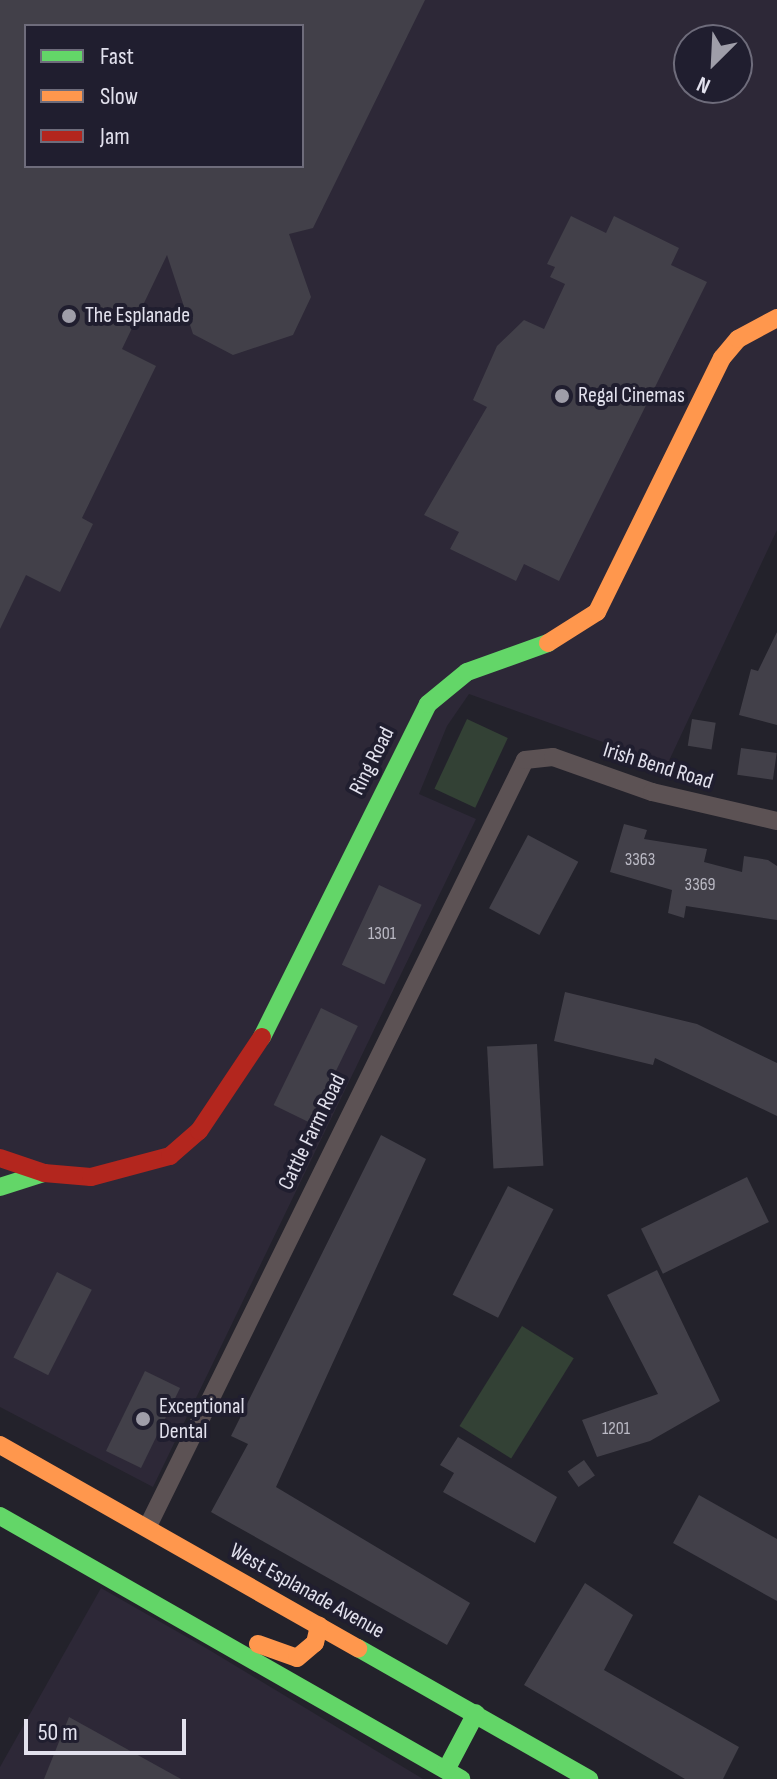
<!DOCTYPE html>
<style>
body{margin:0}
#map{position:relative;width:777px;height:1779px;overflow:hidden;background:#23222b;font-family:"Sofia Sans Condensed",sans-serif}
div>[style]{position:absolute}
.commercial>*{inset:0;background:#2d2837}
.green>*{inset:0;background:#334135;transform-origin:0 0}
.building>*{inset:0;background:#424049;transform-origin:0 0}
.street>*{height:18px;margin:-9px;padding:0 9px;transform-origin:9px;border-radius:9px;background:#5c5254}
.fast>*{height:18px;margin:-9px;padding:0 9px;transform-origin:9px;border-radius:9px;background:#63d668}
.slow>*{height:18px;margin:-9px;padding:0 9px;transform-origin:9px;border-radius:9px;background:#ff974d}
.jam>*{height:18px;margin:-9px;padding:0 9px;transform-origin:9px;border-radius:9px;background:#b3261e}
.dots>*{width:22px;height:22px;translate:-50% -50%;box-sizing:border-box;border:4px solid #201e2f;border-radius:50%}
span{translate:-50% -50%;white-space:nowrap;text-align:center;line-height:1.15;-webkit-text-stroke:8px #201e2f;paint-order:stroke}
.number-label{font-size:18px;color:#bab9c4}
.number-label span{-webkit-text-stroke-width:0}
.poi-label{font-size:22px;color:#e2e1ed}
.left{translate:0 -50%;text-align:left}
.street-label{font-size:22px;color:#e2e1ed}
.legend{position:absolute;left:24px;top:24px;width:280px;height:144px;box-sizing:border-box;background:#201e2f;border:2px solid #6e6c7b;margin:0;padding:10px 14px;list-style:none;font-size:24px;color:#e2e1ed}
.legend li{display:flex;align-items:center;gap:16px;height:40px}
.legend b{width:40px;border:2px solid #6e6c7b}
.north{position:absolute;left:673px;top:24px;width:80px;height:80px;box-sizing:border-box;background:#201e2f;border:2px solid #6e6c7b;border-radius:50%;rotate:204deg;font-size:22px;font-weight:700;line-height:32px;text-align:center;color:#e2e1ed}
.north::after{content:'';display:block;margin:auto;width:28px;height:36px;background:#9f9ea9;clip-path:polygon(50% 0,100% 100%,50% 72%,0 100%)}
.scale{position:absolute;left:24px;top:1719px;width:162px;height:36px;box-sizing:border-box;border:4px solid #e2e1ed;border-top:0;padding-left:10px;font-size:24px;line-height:28px;white-space:nowrap;color:#e2e1ed;-webkit-text-stroke:6px #201e2f;paint-order:stroke}
</style>
<div id="map">
<div class="commercial">
<i style="clip-path:polygon(evenodd,0 0,777px 0,777px 530px,667px 765px,469px 694px,447px 726px,419px 794px,476px 819px,153px 1487px,0 1407px,0 0,26px 26px,302px 26px,302px 166px,26px 166px,26px 26px,0 0,689px 40px,737px 40px,737px 88px,689px 88px,689px 40px)"></i>
<i style="clip-path:polygon(101px 1588px,206px 1648px,423px 1779px,0 1779px,0 1767px)"></i>
</div>
<div class="green">
<i style="left:467px;top:719px;width:45px;height:77px;rotate:25deg"></i>
<i style="left:522px;top:1326px;width:61px;height:118px;rotate:32deg"></i>
</div>
<div class="building">
<i style="clip-path:polygon(evenodd,0 0,425px 0,313px 228px,289px 234px,311px 297px,293px 335px,233px 355px,193px 334px,167px 255px,122px 349px,156px 366px,82px 518px,93px 524px,60px 592px,26px 575px,0 629px,0 0,26px 26px,302px 26px,302px 166px,26px 166px,26px 26px)"></i>
<i style="clip-path:polygon(571px 216px,606px 233px,614px 216px,679px 248px,671px 265px,707px 282px,559px 581px,524px 564px,516px 581px,450px 549px,459px 532px,424px 515px,487px 407px,473px 400px,497px 346px,524px 320px,544px 329px,565px 284px,550px 277px,555px 267px,547px 264px)"></i>
<i style="clip-path:polygon(777px 632px,777px 725px,739px 715px,751px 669px,758px 671px)"></i>
<i style="left:692px;top:719px;width:24px;height:27px;rotate:9deg"></i>
<i style="left:741px;top:748px;width:36px;height:27px;rotate:8deg"></i>
<i style="clip-path:polygon(624px 824px,647px 830px,644px 839px,707px 849px,704px 862px,742px 872px,744px 856px,768px 860px,777px 866px,777px 920px,686px 906px,684px 918px,668px 913px,672px 890px,610px 872px)"></i>
<i style="left:528px;top:835px;width:57px;height:83px;rotate:28deg"></i>
<i style="left:379px;top:885px;width:47px;height:88px;rotate:25deg"></i>
<i style="clip-path:polygon(565px 992px,697px 1024px,777px 1063px,777px 1116px,655px 1058px,653px 1065px,554px 1041px)"></i>
<i style="left:321px;top:1008px;width:41px;height:108px;rotate:26deg"></i>
<i style="left:537px;top:1044px;width:122px;height:50px;rotate:87deg"></i>
<i style="clip-path:polygon(381px 1135px,426px 1159px,276px 1487px,470px 1603px,447px 1645px,211px 1512px,248px 1444px,231px 1436px)"></i>
<i style="left:747px;top:1177px;width:50px;height:118px;rotate:64deg"></i>
<i style="left:508px;top:1186px;width:51px;height:122px;rotate:27deg"></i>
<i style="clip-path:polygon(657px 1270px,720px 1401px,650px 1441px,597px 1457px,582px 1420px,658px 1394px,607px 1295px)"></i>
<i style="left:57px;top:1272px;width:39px;height:96px;rotate:27deg"></i>
<i style="left:145px;top:1371px;width:39px;height:89px;rotate:26deg"></i>
<i style="clip-path:polygon(458px 1437px,557px 1497px,535px 1543px,443px 1492px,454px 1473px,440px 1465px)"></i>
<i style="left:584px;top:1460px;width:19px;height:20px;rotate:55deg"></i>
<i style="clip-path:polygon(699px 1495px,777px 1539px,777px 1601px,673px 1543px)"></i>
<i style="clip-path:polygon(585px 1583px,633px 1615px,604px 1670px,739px 1747px,723px 1779px,685px 1779px,524px 1685px)"></i>
<i style="clip-path:polygon(69px 1717px,181px 1779px,44px 1779px)"></i>
</div>
<div class="street">
<i style="left:147px;top:1528px;width:856px;rotate:-63.79deg"></i>
<i style="left:525px;top:760px;width:28px;rotate:-6deg"></i>
<i style="left:553px;top:757px;width:105px;rotate:19.5deg"></i>
<i style="left:652px;top:792px;width:128px;rotate:13.1deg"></i>
</div>
<div class="fast">
<i style="left:262px;top:1037px;width:372px;rotate:-63.5deg"></i>
<i style="left:428px;top:704px;width:50px;rotate:-39.4deg"></i>
<i style="left:467px;top:672px;width:86px;rotate:-19.7deg"></i>
<i style="left:0;top:1187px;width:46px;rotate:-17.7deg"></i>
<i style="left:0;top:1516px;width:531px;rotate:29.7deg"></i>
<i style="left:358px;top:1648px;width:266px;rotate:29.6deg"></i>
<i style="left:446px;top:1770px;width:64px;rotate:-62.2deg"></i>
</div>
<div class="slow">
<i style="left:548px;top:643px;width:58px;rotate:-32.3deg"></i>
<i style="left:597px;top:612px;width:283px;rotate:-63.8deg"></i>
<i style="left:722px;top:358px;width:25px;rotate:-50deg"></i>
<i style="left:738px;top:339px;width:44px;rotate:-28.3deg"></i>
<i style="left:0;top:1445px;width:412px;rotate:29.6deg"></i>
<i style="left:258px;top:1644px;width:41px;rotate:19.7deg"></i>
<i style="left:297px;top:1658px;width:23px;rotate:-40deg"></i>
<i style="left:315px;top:1643px;width:18px;rotate:-77deg"></i>
</div>
<div class="jam">
<i style="left:0;top:1158px;width:46px;rotate:18.8deg"></i>
<i style="left:44px;top:1173px;width:47px;rotate:4.9deg"></i>
<i style="left:91px;top:1177px;width:82px;rotate:-14.9deg"></i>
<i style="left:170px;top:1156px;width:38px;rotate:-41deg"></i>
<i style="left:199px;top:1131px;width:113px;rotate:-56.2deg"></i>
</div>
<div class="dots">
<i style="left:69px;top:316px;background:#9f9ea9"></i>
<i style="left:562px;top:396px;background:#9f9ea9"></i>
<i style="left:143px;top:1419px;background:#9f9ea9"></i>
</div>
<div class="number-label">
<span style="left:640px;top:860px">3363</span>
<span style="left:700px;top:885px">3369</span>
<span style="left:382px;top:934px">1301</span>
<span style="left:616px;top:1429px">1201</span>
</div>
<div class="poi-label">
<span class="left" style="left:85px;top:316px">The Esplanade</span>
<span class="left" style="left:578px;top:396px">Regal Cinemas</span>
<span class="left" style="left:159px;top:1419px">Exceptional<br>Dental</span>
</div>
<div class="street-label">
<span style="left:372px;top:761px;rotate:-63deg">Ring Road</span>
<span style="left:658px;top:766px;rotate:17deg">Irish Bend Road</span>
<span style="left:312px;top:1132px;rotate:-64deg">Cattle Farm Road</span>
<span style="left:307px;top:1591px;rotate:29deg">West Esplanade Avenue</span>
</div>
<ul class="legend">
<li><b style="height:10px;background:#63d668"></b>Fast</li>
<li><b style="height:10px;background:#ff974d"></b>Slow</li>
<li><b style="height:10px;background:#b3261e"></b>Jam</li>
</ul>
<div class="north">N</div>
<div class="scale">50 m</div>
</div>
